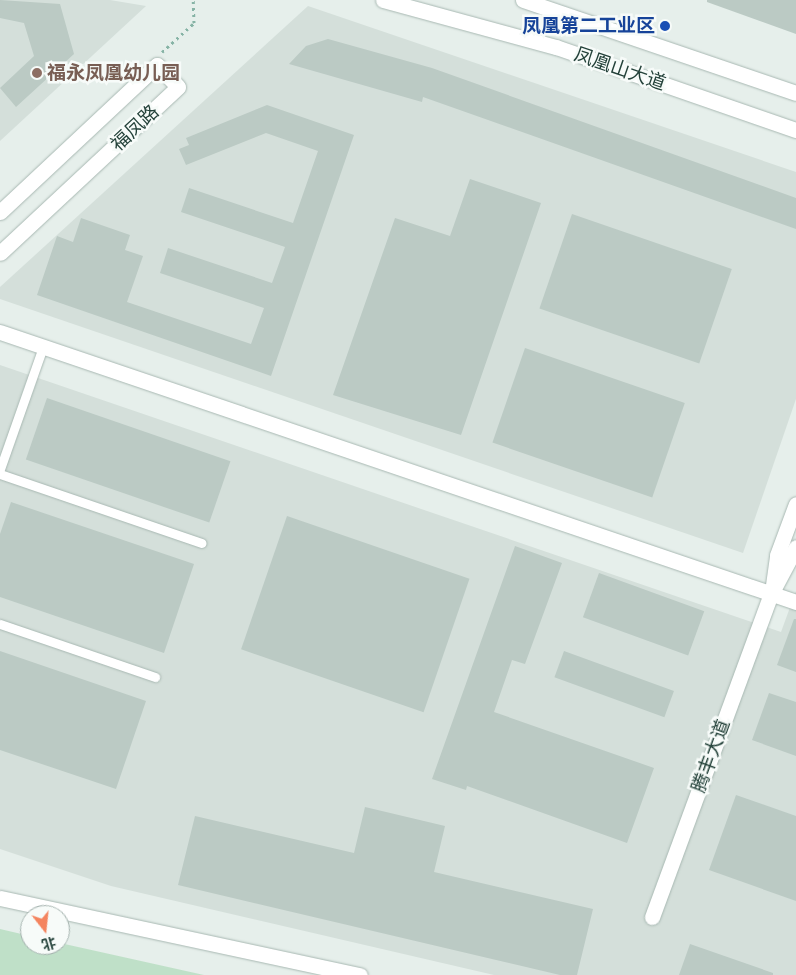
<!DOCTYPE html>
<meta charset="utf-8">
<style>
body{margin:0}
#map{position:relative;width:796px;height:975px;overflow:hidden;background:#e6efeb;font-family:Jost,"Noto Sans SC",sans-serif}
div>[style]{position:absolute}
.built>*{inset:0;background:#d4dfda}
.green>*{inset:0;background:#bfe0c8}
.building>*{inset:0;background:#bbcac4;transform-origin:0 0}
.path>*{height:3px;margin-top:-1.5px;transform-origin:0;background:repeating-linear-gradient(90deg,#86b3a5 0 2.5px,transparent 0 6.5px)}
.roads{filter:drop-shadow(0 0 1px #a8b8b2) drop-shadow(0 0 1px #a8b8b2)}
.lane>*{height:9px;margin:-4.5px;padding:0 4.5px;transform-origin:4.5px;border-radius:4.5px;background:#fff}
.street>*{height:15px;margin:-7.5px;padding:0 7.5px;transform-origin:7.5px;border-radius:7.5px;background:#fff}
.secondary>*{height:15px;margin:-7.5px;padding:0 7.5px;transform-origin:7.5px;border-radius:7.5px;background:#fff}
.dots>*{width:14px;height:14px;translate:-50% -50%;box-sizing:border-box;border:2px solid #f7fbf9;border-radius:50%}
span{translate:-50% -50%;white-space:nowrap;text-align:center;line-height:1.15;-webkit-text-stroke:5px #f7fbf9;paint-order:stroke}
.transit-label{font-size:19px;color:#164399;font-weight:700}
.right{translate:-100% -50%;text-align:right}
.street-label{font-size:19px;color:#24423a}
.education-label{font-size:19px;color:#785e54;font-weight:700}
.left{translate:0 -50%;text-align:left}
.north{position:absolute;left:20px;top:905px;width:50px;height:50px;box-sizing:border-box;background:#f7fbf9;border:1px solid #a3b1ad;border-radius:50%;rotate:164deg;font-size:14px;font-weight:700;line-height:20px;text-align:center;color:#24423a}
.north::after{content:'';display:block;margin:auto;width:18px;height:22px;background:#f4845f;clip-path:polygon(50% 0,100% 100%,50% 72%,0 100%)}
</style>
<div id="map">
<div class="built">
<i style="clip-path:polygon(0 0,110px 0,146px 6px,0 141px)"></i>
<i style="clip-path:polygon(308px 6px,796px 172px,796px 399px,743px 553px,0 299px,0 287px)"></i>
<i style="clip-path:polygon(0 365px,781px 632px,796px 591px,796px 975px,494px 975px,111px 886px,0 849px)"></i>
</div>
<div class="green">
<i style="clip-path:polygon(0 929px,30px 936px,30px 945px,60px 943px,204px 975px,0 975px)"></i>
</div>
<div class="building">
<i style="clip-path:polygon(0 0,60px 4px,74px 54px,16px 107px,0 88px,34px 56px,24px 23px,0 18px)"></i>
<i style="clip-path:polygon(707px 0,796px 0,796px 34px,707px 2px)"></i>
<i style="clip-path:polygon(328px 39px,432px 68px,796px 198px,796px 229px,423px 97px,422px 102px,289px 64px,306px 46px)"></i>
<i style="clip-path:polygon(267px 105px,354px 135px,271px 376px,37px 295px,57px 236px,73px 242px,81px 218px,130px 235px,125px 250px,143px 256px,127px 302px,251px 344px,264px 308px,160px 273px,168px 248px,272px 283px,285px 247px,181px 212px,189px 188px,293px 223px,318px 151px,266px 133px,186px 165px,179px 149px,189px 145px,186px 138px)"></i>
<i style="clip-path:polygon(470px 179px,541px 203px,461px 435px,333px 395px,395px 218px,450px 236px)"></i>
<i style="left:572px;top:214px;width:169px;height:100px;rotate:19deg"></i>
<i style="left:525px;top:348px;width:169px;height:100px;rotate:19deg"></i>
<i style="left:47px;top:398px;width:194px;height:65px;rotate:19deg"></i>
<i style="clip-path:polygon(11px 502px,194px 564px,164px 653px,0 597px,0 534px)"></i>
<i style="left:287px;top:516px;width:193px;height:141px;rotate:19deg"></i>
<i style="clip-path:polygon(515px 546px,562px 563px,525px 664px,512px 660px,494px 712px,654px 768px,627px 843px,467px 786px,466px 790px,432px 779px)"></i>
<i style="left:599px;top:573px;width:112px;height:47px;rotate:20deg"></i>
<i style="clip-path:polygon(794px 619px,796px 619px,796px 672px,777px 665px)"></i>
<i style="clip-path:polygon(0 651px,146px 701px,116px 789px,0 750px)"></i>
<i style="left:564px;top:651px;width:117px;height:28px;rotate:20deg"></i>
<i style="clip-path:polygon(769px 693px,796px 702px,796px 756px,752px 740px)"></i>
<i style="clip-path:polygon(736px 795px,796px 816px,796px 901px,709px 870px)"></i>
<i style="clip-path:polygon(365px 807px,445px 826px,434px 872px,593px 909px,577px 975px,560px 975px,178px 885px,195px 816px,354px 853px)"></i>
<i style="clip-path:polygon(690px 944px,773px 973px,773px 975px,679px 975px)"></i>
</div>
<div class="path">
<i style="left:162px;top:52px;width:43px;rotate:-42.2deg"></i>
<i style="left:194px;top:23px;width:23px;rotate:-92deg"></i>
</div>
<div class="roads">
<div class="lane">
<i style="left:0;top:469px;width:129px;rotate:-70.6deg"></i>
<i style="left:0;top:474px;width:213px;rotate:18.9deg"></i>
<i style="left:0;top:624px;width:164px;rotate:18.9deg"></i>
</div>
<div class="street">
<i style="left:0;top:332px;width:841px;rotate:18.74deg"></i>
<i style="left:0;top:898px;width:368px;rotate:12.1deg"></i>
</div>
<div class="secondary">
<i style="left:383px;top:0;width:179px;rotate:15.2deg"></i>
<i style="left:556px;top:47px;width:254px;rotate:19.1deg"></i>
<i style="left:523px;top:0;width:288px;rotate:18.8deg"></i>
<i style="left:0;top:212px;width:215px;rotate:-43.1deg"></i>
<i style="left:157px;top:65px;width:30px;rotate:46deg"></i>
<i style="left:178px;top:87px;width:243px;rotate:137deg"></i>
<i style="left:773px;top:585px;width:30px;rotate:-82deg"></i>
<i style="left:777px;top:555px;width:54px;rotate:-69.6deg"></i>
<i style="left:652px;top:917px;width:344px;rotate:-69.8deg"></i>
<i style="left:771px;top:594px;width:53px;rotate:-62deg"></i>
</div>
</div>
<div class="dots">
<i style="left:665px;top:26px;background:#1a4fb4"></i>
<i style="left:37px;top:73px;background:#8d6e63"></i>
</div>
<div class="transit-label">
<span class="right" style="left:655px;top:26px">凤凰第二工业区</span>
</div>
<div class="street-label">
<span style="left:620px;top:69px;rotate:19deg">凤凰山大道</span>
<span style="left:135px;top:128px;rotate:-43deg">福凤路</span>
<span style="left:711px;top:756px;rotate:-70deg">腾丰大道</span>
</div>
<div class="education-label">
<span class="left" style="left:47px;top:73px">福永凤凰幼儿园</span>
</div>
<div class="north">北</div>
</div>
